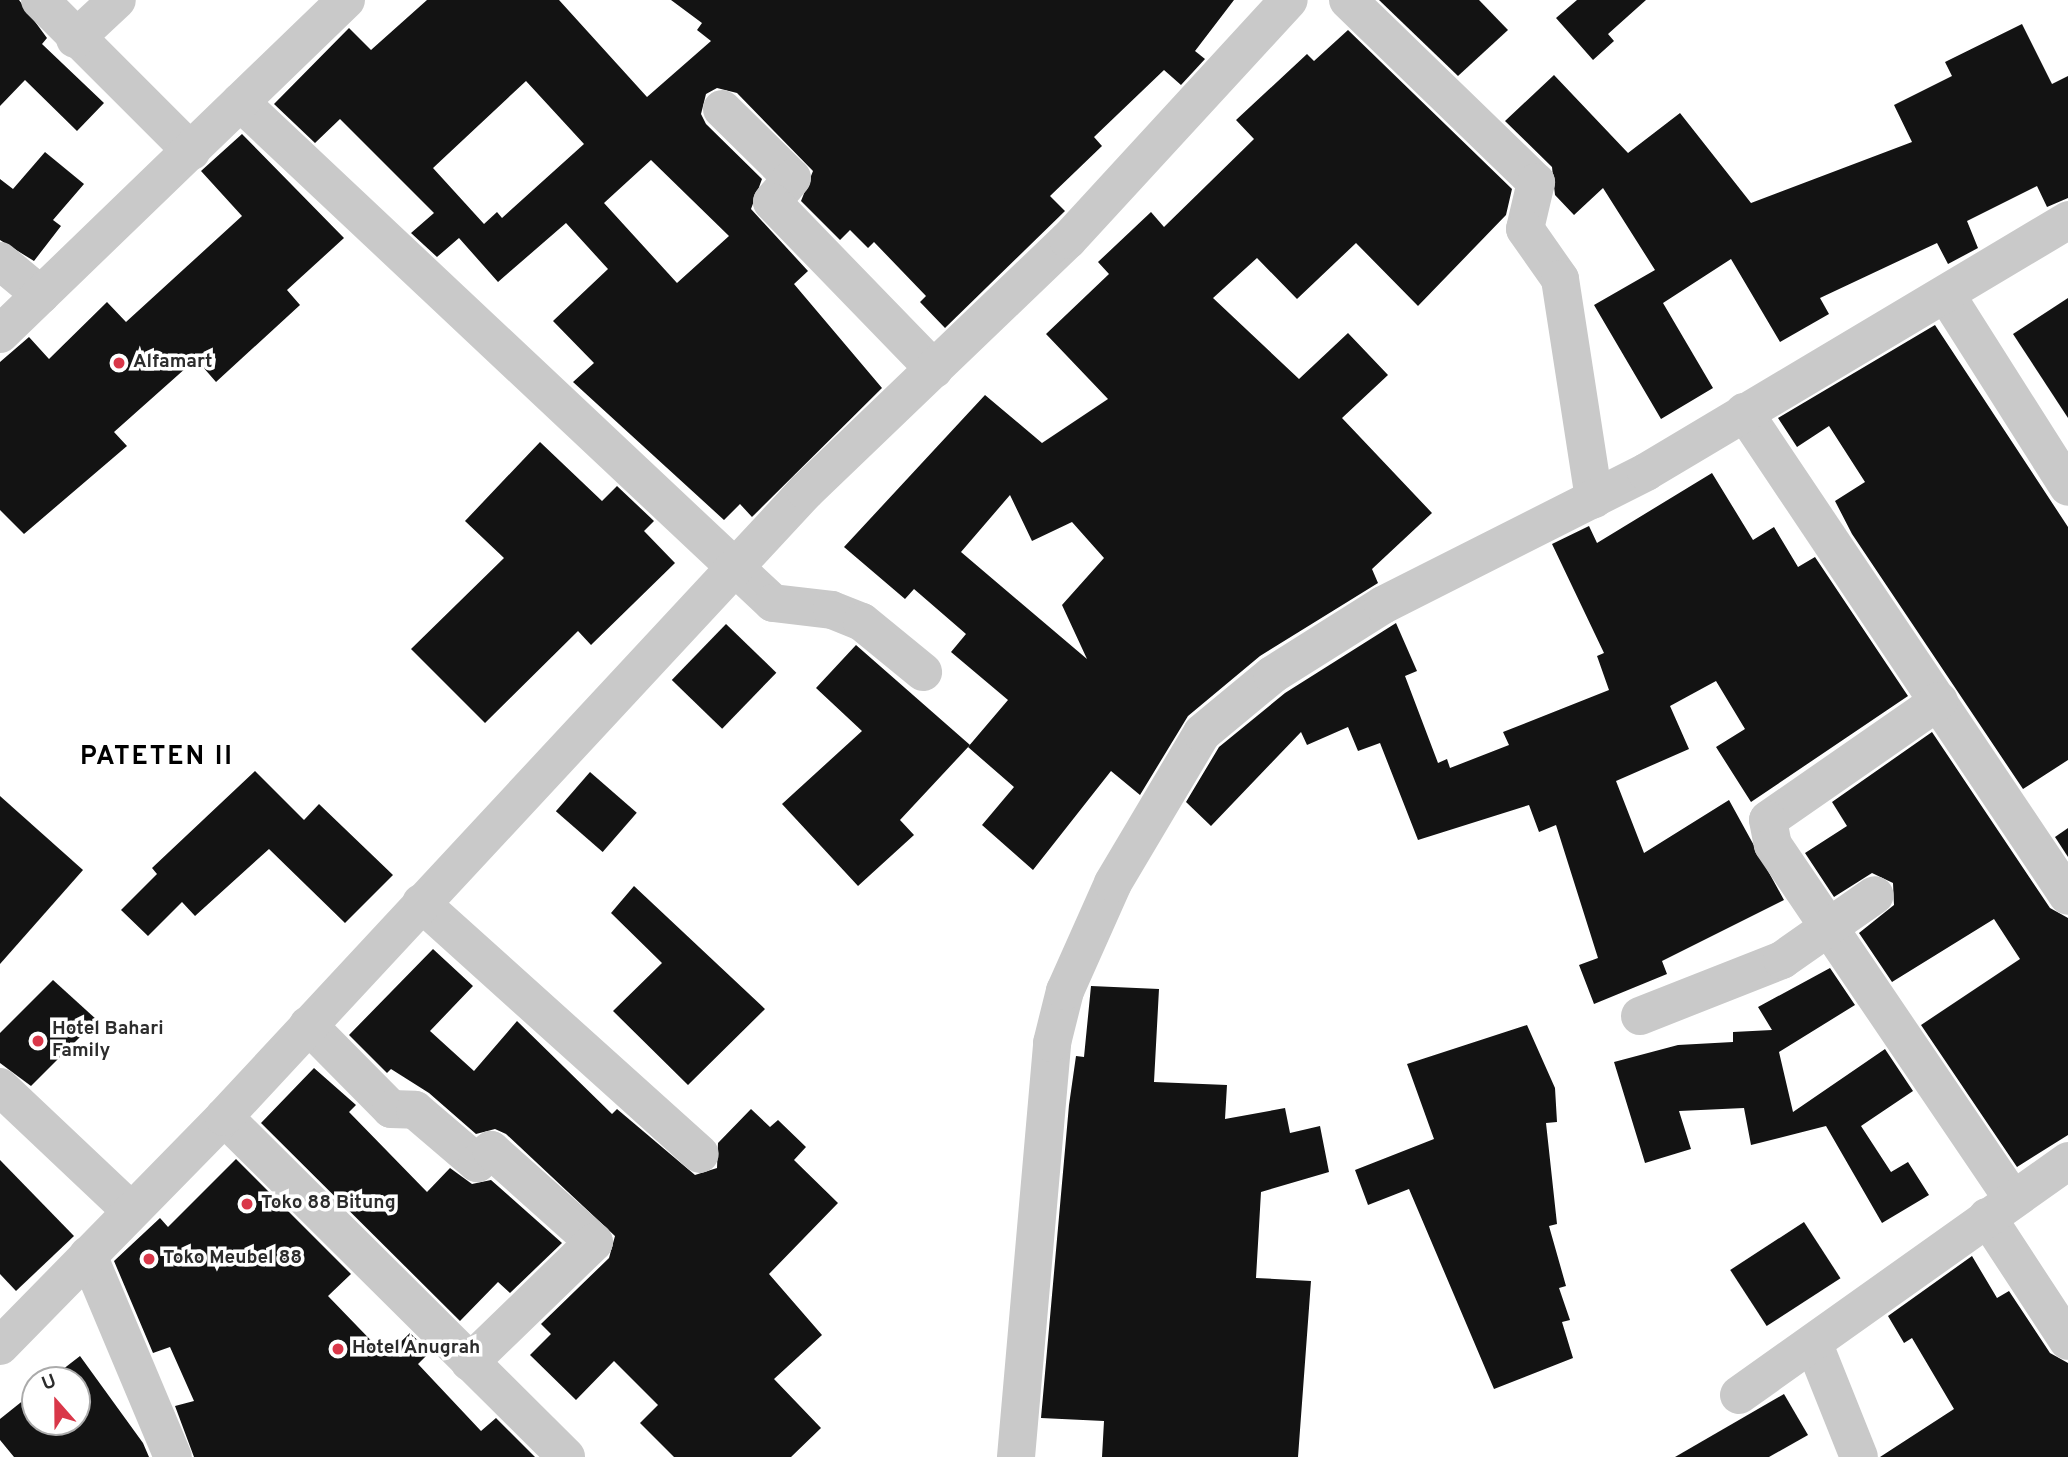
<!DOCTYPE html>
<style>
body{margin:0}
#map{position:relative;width:2068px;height:1457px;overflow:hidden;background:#fff;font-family:Overpass,sans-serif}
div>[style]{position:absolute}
.building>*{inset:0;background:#131313;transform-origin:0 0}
.minor>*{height:38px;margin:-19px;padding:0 19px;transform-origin:19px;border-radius:19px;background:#c9c9c9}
.dots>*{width:19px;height:19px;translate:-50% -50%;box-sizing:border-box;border:4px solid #fff;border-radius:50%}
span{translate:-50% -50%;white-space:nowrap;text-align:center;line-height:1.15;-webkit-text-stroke:7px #fff;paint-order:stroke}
.poi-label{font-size:19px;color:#2c2c2c;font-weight:700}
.left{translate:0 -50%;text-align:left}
.district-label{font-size:26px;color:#000;font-weight:700;letter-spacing:2px}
.north{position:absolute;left:21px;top:1366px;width:70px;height:70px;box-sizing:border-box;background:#fff;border:2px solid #ababab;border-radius:50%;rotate:339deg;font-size:19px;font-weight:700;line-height:28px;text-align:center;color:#2c2c2c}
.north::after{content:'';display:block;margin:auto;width:24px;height:32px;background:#d93749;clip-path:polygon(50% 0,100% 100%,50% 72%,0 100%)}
</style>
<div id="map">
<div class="building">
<i style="clip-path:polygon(0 0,19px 0,47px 38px,42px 44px,104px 103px,77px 131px,25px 80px,0 106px)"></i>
<i style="clip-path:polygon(evenodd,427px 0,559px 0,647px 97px,711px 41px,697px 30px,702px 23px,671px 0,1234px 0,1195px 51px,1205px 59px,1181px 85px,1164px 70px,1094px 137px,1102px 146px,1050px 196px,1065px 211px,945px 328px,920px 302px,926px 296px,874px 242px,868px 248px,850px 230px,840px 240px,801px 201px,813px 171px,737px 93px,717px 88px,706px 94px,701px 114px,706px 124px,762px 179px,751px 209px,808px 271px,794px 284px,882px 388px,752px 517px,740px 504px,724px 520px,573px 382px,594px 363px,553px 321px,608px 269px,566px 223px,498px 282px,459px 238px,437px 257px,411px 233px,434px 213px,340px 119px,315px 143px,274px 104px,349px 28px,371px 50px,427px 0,526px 81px,584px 144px,502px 218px,497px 212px,484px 224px,433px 168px,526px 81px,427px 0,651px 160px,729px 236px,677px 283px,604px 203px,651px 160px)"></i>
<i style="clip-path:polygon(1379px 0,1479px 0,1508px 30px,1458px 76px)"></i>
<i style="clip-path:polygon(1577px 0,1646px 0,1608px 34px,1614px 41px,1593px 60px,1556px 18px)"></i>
<i style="clip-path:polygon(2022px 24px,2052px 84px,2068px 76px,2068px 198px,2047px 207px,2037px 186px,1967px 221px,1978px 248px,1948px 264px,1937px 243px,1820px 298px,1829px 314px,1780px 342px,1731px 259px,1663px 303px,1713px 388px,1661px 419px,1594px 305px,1655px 270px,1603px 188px,1574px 215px,1555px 195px,1552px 167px,1505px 121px,1554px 75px,1628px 153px,1680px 113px,1751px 203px,1912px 142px,1894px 105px,1952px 76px,1945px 62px)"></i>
<i style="clip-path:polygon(evenodd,1348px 30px,1512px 189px,1506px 215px,1418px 306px,1356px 243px,1297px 299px,1257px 258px,1213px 298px,1299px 379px,1348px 333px,1388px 375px,1342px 418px,1432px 513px,1372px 569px,1378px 583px,1260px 656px,1188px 716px,1140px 795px,1111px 771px,1033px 870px,982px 825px,1014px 787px,968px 747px,1008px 700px,951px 652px,966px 634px,914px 589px,905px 599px,844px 547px,985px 395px,1042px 443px,1108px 399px,1046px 334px,1109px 274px,1098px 262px,1151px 212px,1164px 227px,1254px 139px,1236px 120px,1307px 54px,1314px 61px,1348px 30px,1010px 495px,1032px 541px,1072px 522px,1104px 558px,1062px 605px,1087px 659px,961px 552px,1010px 495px)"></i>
<i style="clip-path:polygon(242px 134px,344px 238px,287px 290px,300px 305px,216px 382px,196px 359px,114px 432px,127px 446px,24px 534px,0 510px,0 362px,29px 337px,49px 359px,107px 302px,126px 322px,242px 216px,201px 171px)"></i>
<i style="clip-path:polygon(45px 152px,84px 184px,53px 220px,61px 226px,34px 261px,0 240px,0 179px,13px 189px)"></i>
<i style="clip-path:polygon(2068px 298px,2068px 418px,2013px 334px)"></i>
<i style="clip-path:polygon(1935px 325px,2068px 527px,2068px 760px,2023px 789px,1852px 534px,1835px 501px,1865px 482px,1829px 426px,1797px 447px,1778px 418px)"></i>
<i style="clip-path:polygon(540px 442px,602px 501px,617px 486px,654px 521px,644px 531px,675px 563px,591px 645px,578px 631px,485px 723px,411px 649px,504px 558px,465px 521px)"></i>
<i style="clip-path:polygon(1712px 473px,1753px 540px,1774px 527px,1798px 567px,1815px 557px,1908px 696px,1751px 802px,1716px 747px,1745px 729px,1716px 681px,1670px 706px,1689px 749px,1616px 781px,1644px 853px,1729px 800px,1784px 900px,1662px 961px,1667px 974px,1594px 1004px,1579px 965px,1598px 958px,1556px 825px,1539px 832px,1529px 805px,1418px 840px,1380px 743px,1358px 751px,1348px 727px,1307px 745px,1301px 732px,1211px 826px,1186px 802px,1219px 747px,1285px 693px,1396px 623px,1417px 671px,1405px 676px,1438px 763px,1447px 759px,1450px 768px,1509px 745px,1503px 732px,1609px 690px,1597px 656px,1604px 653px,1552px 544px,1589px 526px,1597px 543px)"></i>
<i style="left:726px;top:624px;width:70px;height:78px;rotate:44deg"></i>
<i style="clip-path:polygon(856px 645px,970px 745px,900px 820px,914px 835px,858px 886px,782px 804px,862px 731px,816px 688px)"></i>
<i style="clip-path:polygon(1932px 732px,2050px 908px,2068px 918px,2068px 1135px,2017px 1167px,1921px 1025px,2020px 959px,1994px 919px,1892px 982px,1859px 933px,1894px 905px,1893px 883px,1872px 873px,1834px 897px,1805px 853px,1847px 826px,1832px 802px)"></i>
<i style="clip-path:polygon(255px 771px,304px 820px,319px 804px,393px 875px,345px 923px,269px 849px,195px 916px,182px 902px,148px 936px,121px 910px,157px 874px,152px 868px)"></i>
<i style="left:590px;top:772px;width:62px;height:52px;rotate:41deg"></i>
<i style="clip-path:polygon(0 796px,83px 870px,0 964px)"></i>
<i style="clip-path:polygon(2068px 828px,2068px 857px,2055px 837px)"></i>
<i style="clip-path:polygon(634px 886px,765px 1009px,688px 1085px,613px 1011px,662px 963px,611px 913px)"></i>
<i style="clip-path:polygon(433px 949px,473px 986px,430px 1031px,474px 1071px,517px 1021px,612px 1114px,617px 1109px,695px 1175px,717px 1168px,718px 1143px,751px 1109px,770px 1127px,778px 1120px,806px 1147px,794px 1160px,838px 1203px,769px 1274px,822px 1335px,774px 1379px,821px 1428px,791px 1457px,674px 1457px,640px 1423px,658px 1405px,614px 1361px,576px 1400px,530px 1355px,551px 1334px,541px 1324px,609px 1258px,615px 1236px,506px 1134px,495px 1129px,476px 1134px,429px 1093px,391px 1069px,387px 1073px,349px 1035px)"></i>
<i style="clip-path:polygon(1830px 968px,1855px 1005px,1779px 1052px,1793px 1112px,1885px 1049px,1913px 1091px,1861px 1126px,1891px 1172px,1908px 1162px,1929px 1195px,1882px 1223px,1826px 1126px,1751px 1145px,1744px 1108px,1679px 1111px,1691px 1149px,1645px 1163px,1614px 1062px,1678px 1045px,1733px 1042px,1733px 1032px,1772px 1030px,1758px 1007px)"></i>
<i style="clip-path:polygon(53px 980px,97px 1020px,31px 1086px,0 1063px,0 1033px)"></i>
<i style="clip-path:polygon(1091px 986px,1159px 989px,1154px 1082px,1227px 1085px,1225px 1119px,1285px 1108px,1290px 1133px,1320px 1126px,1329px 1172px,1261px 1192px,1256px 1278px,1311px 1281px,1298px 1457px,1102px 1457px,1104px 1421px,1041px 1418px,1069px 1105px,1076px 1056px,1084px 1057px)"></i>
<i style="clip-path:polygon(1527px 1025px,1555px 1088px,1557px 1122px,1546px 1123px,1557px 1224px,1549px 1226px,1566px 1286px,1559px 1288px,1570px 1320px,1562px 1322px,1573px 1358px,1494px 1389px,1409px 1189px,1368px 1205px,1355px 1170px,1434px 1139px,1407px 1064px)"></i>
<i style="clip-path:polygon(314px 1068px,356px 1105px,349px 1112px,427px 1192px,450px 1168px,472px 1184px,491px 1180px,562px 1243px,510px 1293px,498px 1282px,460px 1321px,261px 1123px)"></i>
<i style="clip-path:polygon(236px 1159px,351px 1274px,328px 1296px,386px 1356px,410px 1333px,430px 1352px,418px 1364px,481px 1431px,496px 1418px,535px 1457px,194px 1457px,175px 1406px,194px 1401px,170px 1347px,153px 1353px,114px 1261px,160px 1218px,168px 1227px)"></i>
<i style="clip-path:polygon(0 1160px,74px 1236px,16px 1291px,0 1274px)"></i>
<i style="left:1804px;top:1222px;width:67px;height:88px;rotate:57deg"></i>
<i style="clip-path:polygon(1972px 1256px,1997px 1298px,2009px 1291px,2050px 1353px,2068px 1363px,2068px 1457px,1880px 1457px,1954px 1409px,1912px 1338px,1904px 1343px,1888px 1316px)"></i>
<i style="clip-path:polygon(80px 1356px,143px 1443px,149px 1457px,14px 1457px,0 1440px,0 1419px,35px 1391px,35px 1422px,77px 1422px,77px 1380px,49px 1380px)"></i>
<i style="clip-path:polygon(1784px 1394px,1808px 1435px,1769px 1457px,1675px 1457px)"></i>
</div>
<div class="minor">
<i style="left:40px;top:0;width:214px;rotate:45deg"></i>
<i style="left:1348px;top:0;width:262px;rotate:44.1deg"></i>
<i style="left:1536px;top:182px;width:48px;rotate:103.2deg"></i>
<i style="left:1525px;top:229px;width:61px;rotate:55deg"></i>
<i style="left:1560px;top:279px;width:223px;rotate:81.2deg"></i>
<i style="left:75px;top:39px;width:57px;rotate:-42.9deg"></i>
<i style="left:240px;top:102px;width:731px;rotate:43.23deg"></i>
<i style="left:773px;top:603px;width:59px;rotate:6.8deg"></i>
<i style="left:832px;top:610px;width:32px;rotate:22deg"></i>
<i style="left:862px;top:622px;width:79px;rotate:39.3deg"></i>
<i style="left:722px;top:109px;width:98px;rotate:44.6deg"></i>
<i style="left:792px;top:178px;width:31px;rotate:130deg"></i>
<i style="left:772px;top:202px;width:233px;rotate:45.9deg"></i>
<i style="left:0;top:261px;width:53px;rotate:39.7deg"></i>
<i style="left:1947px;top:296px;width:226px;rotate:57.6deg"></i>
<i style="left:0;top:334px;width:481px;rotate:-44deg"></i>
<i style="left:1744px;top:412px;width:582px;rotate:56.2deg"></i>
<i style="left:1939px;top:701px;width:208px;rotate:145.2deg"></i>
<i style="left:1768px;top:820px;width:25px;rotate:79deg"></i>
<i style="left:1773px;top:845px;width:428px;rotate:55.9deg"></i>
<i style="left:421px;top:903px;width:375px;rotate:42deg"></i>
<i style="left:1640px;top:1016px;width:153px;rotate:-21.5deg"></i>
<i style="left:1782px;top:960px;width:113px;rotate:-35deg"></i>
<i style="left:308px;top:1025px;width:118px;rotate:45.3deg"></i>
<i style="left:391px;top:1109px;width:24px;rotate:2deg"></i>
<i style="left:415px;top:1110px;width:82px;rotate:40.5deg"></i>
<i style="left:477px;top:1163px;width:19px;rotate:-43deg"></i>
<i style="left:491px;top:1150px;width:138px;rotate:41.8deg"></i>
<i style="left:594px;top:1242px;width:173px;rotate:135.9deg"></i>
<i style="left:0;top:1087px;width:180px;rotate:43.4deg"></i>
<i style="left:224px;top:1117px;width:482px;rotate:44.8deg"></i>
<i style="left:1987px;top:1217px;width:148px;rotate:56.8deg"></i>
<i style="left:88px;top:1255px;width:219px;rotate:67.2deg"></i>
<i style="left:0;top:1346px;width:320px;rotate:-45.6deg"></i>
<i style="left:224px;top:1117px;width:855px;rotate:-47.09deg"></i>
<i style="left:806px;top:491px;width:363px;rotate:-43.8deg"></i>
<i style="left:1068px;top:240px;width:326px;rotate:-47.4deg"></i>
<i style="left:1815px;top:1347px;width:118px;rotate:68.2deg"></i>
<i style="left:1739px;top:1395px;width:404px;rotate:-35.4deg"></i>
<i style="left:1016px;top:1457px;width:416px;rotate:-85deg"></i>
<i style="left:1052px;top:1043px;width:54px;rotate:-76deg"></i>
<i style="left:1065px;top:991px;width:118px;rotate:-66deg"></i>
<i style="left:1113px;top:883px;width:174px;rotate:-59.3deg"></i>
<i style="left:1202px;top:733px;width:91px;rotate:-39.6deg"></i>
<i style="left:1272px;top:675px;width:131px;rotate:-32.2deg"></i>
<i style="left:1383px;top:605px;width:295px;rotate:-26.8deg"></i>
<i style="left:1646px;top:472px;width:492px;rotate:-30.8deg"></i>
</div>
<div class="dots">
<i style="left:119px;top:363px;background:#d93749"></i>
<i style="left:38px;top:1041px;background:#d93749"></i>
<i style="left:247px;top:1204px;background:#d93749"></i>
<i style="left:149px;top:1259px;background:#d93749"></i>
<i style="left:338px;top:1349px;background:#d93749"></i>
</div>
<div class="poi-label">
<span class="left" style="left:133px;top:363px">Alfamart</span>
<span class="left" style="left:52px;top:1041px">Hotel Bahari<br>Family</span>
<span class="left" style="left:261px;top:1204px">Toko 88 Bitung</span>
<span class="left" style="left:163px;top:1259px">Toko Meubel 88</span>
<span class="left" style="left:352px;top:1349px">Hotel Anugrah</span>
</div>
<div class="district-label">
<span style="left:157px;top:758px">PATETEN II</span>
</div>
<div class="north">U</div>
</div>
